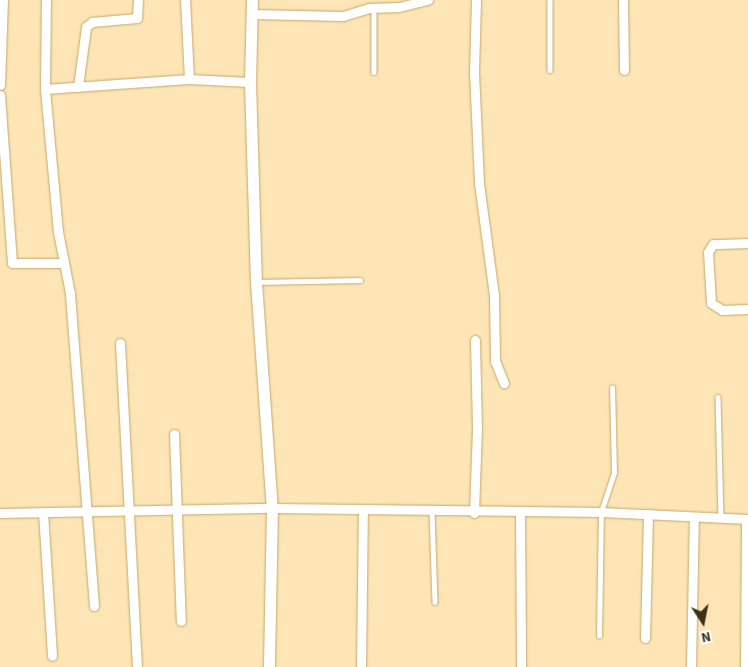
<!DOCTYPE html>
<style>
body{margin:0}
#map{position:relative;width:748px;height:667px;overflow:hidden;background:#fee5b5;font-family:"Source Sans 3",sans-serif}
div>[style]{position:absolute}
.roads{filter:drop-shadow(0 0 1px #c5a86d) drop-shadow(0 0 1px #c5a86d)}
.service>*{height:4.5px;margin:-2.25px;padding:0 2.25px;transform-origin:2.25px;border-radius:2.25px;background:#fff}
.minor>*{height:9px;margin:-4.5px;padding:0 4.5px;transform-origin:4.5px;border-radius:4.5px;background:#fff}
.secondary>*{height:11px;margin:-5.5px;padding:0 5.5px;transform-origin:5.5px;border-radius:5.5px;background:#fff}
span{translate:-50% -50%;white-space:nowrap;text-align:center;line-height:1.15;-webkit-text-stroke:5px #fff;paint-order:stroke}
.north{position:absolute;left:678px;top:597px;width:50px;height:50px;-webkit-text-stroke:4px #fff;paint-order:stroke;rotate:169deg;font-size:14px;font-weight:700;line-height:20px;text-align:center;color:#3d3118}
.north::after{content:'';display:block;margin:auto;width:18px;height:22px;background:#3d3118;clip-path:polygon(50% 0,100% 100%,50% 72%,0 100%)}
</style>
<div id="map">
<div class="roads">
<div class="service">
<i style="left:550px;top:0;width:70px;rotate:90deg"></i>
<i style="left:374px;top:7px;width:65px;rotate:90deg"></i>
<i style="left:256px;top:282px;width:104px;rotate:-1.1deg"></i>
<i style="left:718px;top:397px;width:121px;rotate:88.6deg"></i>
<i style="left:432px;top:512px;width:90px;rotate:88.1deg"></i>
<i style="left:599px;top:636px;width:124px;rotate:-89.1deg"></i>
<i style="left:601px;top:512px;width:41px;rotate:-71.6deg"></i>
<i style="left:614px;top:473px;width:85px;rotate:-91.3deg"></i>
</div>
<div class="minor">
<i style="left:185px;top:0;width:79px;rotate:87.1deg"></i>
<i style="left:476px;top:0;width:72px;rotate:91.6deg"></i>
<i style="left:474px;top:72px;width:111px;rotate:87.4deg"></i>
<i style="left:479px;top:183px;width:114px;rotate:82.4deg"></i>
<i style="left:494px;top:296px;width:65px;rotate:89.1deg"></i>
<i style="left:495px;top:361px;width:24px;rotate:68deg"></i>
<i style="left:623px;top:0;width:70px;rotate:89.2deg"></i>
<i style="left:251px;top:14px;width:92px;rotate:1.2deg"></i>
<i style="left:343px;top:16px;width:27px;rotate:-17deg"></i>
<i style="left:369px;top:8px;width:30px;rotate:-2deg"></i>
<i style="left:399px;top:7px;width:30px;rotate:-14deg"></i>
<i style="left:0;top:85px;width:85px;rotate:-88deg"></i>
<i style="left:78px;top:87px;width:61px;rotate:-82.4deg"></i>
<i style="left:86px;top:27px;width:8px;rotate:-40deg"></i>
<i style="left:92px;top:22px;width:45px;rotate:-5.1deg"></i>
<i style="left:137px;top:18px;width:18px;rotate:-87deg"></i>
<i style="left:45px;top:89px;width:89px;rotate:-89.4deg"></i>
<i style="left:0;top:95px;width:168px;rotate:85.9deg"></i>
<i style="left:12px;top:263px;width:52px"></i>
<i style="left:748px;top:243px;width:35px;rotate:178deg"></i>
<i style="left:713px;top:244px;width:9px;rotate:122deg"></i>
<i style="left:708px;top:252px;width:51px;rotate:86.6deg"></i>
<i style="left:711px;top:303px;width:13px;rotate:32deg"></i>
<i style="left:722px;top:310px;width:26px;rotate:-2deg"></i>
<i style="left:120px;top:343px;width:324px;rotate:87deg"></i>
<i style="left:174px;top:434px;width:187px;rotate:87.9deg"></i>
<i style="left:43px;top:512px;width:144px;rotate:86.4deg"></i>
<i style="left:0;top:513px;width:272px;rotate:-1.1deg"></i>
<i style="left:272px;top:508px;width:329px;rotate:0.7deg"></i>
<i style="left:601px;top:512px;width:147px;rotate:2.7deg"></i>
<i style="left:474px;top:513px;width:84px;rotate:-88deg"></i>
<i style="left:477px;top:429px;width:89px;rotate:-91.3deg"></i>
<i style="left:520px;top:513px;width:154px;rotate:89.6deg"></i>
<i style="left:94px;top:606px;width:314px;rotate:-94.4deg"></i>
<i style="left:70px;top:293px;width:62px;rotate:-101.1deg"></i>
<i style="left:58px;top:232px;width:144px;rotate:-95.2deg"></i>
<i style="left:45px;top:89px;width:144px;rotate:-4deg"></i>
<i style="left:189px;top:79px;width:61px;rotate:2.8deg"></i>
<i style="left:645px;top:638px;width:124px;rotate:-88.6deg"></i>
<i style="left:361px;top:667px;width:157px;rotate:-89.3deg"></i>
<i style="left:691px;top:667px;width:150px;rotate:-88.9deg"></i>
<i style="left:745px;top:667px;width:148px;rotate:-89.6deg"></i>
</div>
<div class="secondary">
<i style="left:252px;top:0;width:82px;rotate:91.4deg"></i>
<i style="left:250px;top:82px;width:200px;rotate:88.3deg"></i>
<i style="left:256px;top:282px;width:227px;rotate:86deg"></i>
<i style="left:272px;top:508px;width:159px;rotate:91.1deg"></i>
</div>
</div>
<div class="north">N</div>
</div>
